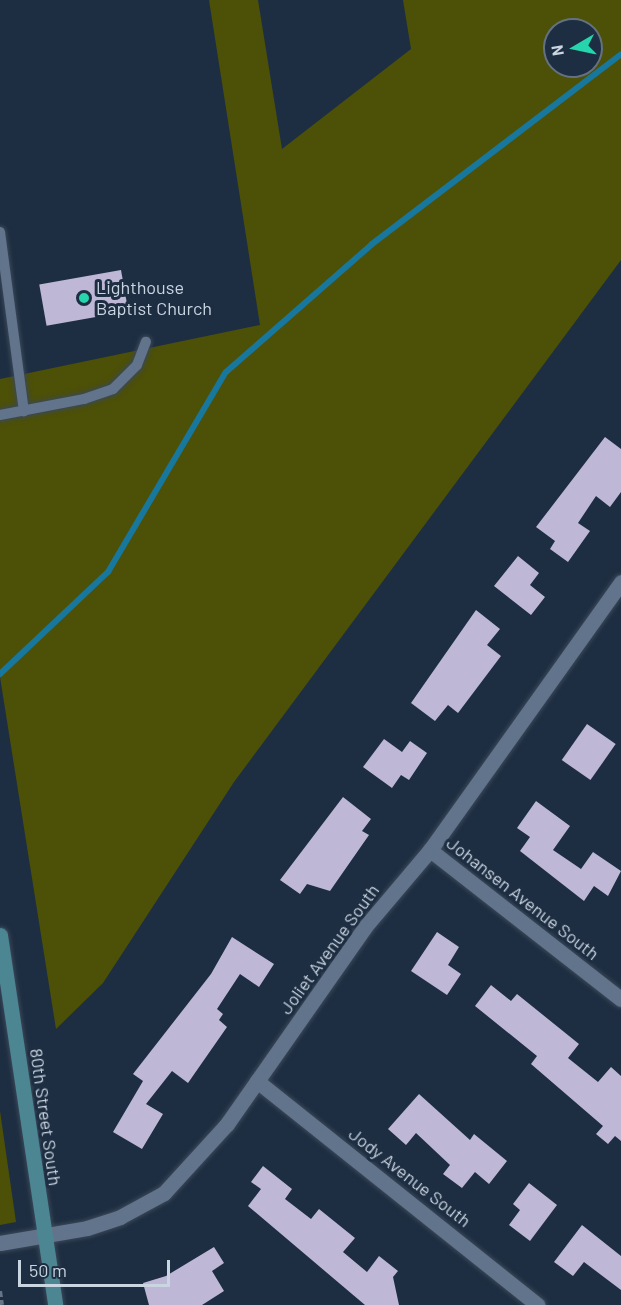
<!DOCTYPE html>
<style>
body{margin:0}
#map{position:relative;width:621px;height:1305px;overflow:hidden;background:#1e2e42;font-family:Barlow,sans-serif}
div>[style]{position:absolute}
.green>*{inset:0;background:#4d5007}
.stream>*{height:6px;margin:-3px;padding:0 3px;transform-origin:3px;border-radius:3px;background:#18779d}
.building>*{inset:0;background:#beb7d6;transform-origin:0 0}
.path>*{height:4px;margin-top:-2px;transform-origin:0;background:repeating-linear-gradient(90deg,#667485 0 6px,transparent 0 9px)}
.roads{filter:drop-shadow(0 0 2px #3a4858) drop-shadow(0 0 2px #3a4858)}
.lane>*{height:10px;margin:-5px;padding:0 5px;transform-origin:5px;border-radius:5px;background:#61748c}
.street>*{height:15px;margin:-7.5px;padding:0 7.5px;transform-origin:7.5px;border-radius:7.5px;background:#61748c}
.secondary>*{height:15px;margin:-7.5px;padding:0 7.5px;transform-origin:7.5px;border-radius:7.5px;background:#4c8692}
.dots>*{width:16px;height:16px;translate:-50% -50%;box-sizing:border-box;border:3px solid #1e2e42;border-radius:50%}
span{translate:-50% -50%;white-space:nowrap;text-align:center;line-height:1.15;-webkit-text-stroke:6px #1e2e42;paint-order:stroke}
.poi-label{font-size:18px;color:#cad5e2}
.left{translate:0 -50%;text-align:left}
.street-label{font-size:18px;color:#cad5e2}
.north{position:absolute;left:543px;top:18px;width:60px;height:60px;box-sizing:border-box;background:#1e2e42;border:2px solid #637182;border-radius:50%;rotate:261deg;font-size:16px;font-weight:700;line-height:24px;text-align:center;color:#cad5e2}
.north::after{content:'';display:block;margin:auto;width:21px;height:27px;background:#26d5ae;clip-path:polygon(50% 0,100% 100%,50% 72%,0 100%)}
.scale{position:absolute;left:18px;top:1260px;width:152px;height:27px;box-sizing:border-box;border:3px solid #cad5e2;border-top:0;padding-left:8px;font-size:18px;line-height:21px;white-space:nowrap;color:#cad5e2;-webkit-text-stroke:4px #1e2e42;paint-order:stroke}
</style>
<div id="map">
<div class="green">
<i style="clip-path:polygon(evenodd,209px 0,258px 0,282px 149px,411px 49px,403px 0,621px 0,621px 260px,234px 782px,103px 983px,56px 1029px,0 677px,0 379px,260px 325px,209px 0,555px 30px,591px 30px,591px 66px,555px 66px,555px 30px)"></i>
<i style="clip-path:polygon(0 1111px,16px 1222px,0 1225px)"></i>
</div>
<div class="stream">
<i style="left:0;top:674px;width:149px;rotate:-43.4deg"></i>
<i style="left:108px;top:572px;width:232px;rotate:-59.5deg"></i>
<i style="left:226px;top:372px;width:194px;rotate:-41.2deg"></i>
<i style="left:372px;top:244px;width:313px;rotate:-37.3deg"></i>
</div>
<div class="building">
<i style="left:121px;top:270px;width:42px;height:83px;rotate:80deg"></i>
<i style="clip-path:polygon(605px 437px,621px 449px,621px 492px,610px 507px,596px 496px,578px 523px,590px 531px,568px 562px,550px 549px,555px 541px,536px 527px)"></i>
<i style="clip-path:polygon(518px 556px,539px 573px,530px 585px,545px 597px,531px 615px,494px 586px)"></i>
<i style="clip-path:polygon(476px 610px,500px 629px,487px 645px,501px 656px,458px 713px,448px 705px,435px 721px,411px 703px)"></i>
<i style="left:587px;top:724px;width:35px;height:44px;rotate:35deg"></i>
<i style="clip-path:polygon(384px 739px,402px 752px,410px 741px,427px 753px,409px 780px,401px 775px,392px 788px,363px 767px)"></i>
<i style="clip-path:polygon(343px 797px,371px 819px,362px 831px,369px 835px,330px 891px,307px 884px,300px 894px,280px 880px)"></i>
<i style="clip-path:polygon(536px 801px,570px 826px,553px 850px,581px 869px,593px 852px,621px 871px,608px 896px,594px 886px,584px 901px,520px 851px,530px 837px,517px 828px)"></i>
<i style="clip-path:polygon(437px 932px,459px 947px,448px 965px,461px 974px,447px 995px,411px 971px)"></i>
<i style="clip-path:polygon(232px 937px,274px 964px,259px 987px,240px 974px,217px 1009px,223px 1014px,219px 1020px,227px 1027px,204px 1060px,188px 1083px,172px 1071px,146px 1104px,163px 1114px,142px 1149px,113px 1132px,143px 1081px,133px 1074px,211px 974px)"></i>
<i style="clip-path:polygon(491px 985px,511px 1001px,517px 994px,579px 1044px,568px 1058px,598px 1082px,611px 1067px,621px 1076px,621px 1141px,615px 1136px,608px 1144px,596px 1134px,603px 1126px,531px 1064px,537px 1056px,475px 1006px)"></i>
<i style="clip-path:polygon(419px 1094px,470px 1140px,474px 1134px,507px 1161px,489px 1184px,475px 1172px,462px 1188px,443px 1174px,450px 1165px,416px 1133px,406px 1145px,388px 1129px)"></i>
<i style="clip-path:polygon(263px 1166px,292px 1189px,285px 1199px,311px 1219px,319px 1209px,355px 1238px,343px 1252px,367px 1272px,379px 1256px,398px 1271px,393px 1277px,399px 1305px,365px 1305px,248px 1206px,261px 1189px,251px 1182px)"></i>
<i style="clip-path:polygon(529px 1183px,557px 1205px,530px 1241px,509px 1225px,520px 1210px,513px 1204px)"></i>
<i style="clip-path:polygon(582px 1225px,621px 1256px,621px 1290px,584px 1262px,573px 1276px,554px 1262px)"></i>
<i style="clip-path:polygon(214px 1247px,224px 1263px,212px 1271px,224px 1291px,202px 1305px,149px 1305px,143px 1283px,166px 1276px)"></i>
</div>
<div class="path">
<i style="left:0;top:1291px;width:14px;rotate:82deg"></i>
</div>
<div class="roads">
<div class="lane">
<i style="left:0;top:232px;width:181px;rotate:82.4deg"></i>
<i style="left:0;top:415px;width:86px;rotate:-10.8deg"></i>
<i style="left:84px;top:399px;width:31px;rotate:-19deg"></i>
<i style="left:113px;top:389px;width:34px;rotate:-45deg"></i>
<i style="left:137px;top:365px;width:25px;rotate:-69deg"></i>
</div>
<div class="street">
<i style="left:430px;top:850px;width:242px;rotate:38deg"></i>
<i style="left:257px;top:1081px;width:359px;rotate:38.6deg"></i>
<i style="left:0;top:1243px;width:88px;rotate:-9.8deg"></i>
<i style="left:87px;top:1228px;width:35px;rotate:-18deg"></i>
<i style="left:120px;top:1217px;width:50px;rotate:-28.6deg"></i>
<i style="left:164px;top:1193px;width:93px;rotate:-47.6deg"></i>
<i style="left:227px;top:1124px;width:239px;rotate:-55deg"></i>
<i style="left:364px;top:928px;width:102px;rotate:-49.8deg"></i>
<i style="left:430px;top:850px;width:329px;rotate:-54.5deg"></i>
</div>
<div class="secondary">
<i style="left:0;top:935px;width:374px;rotate:81.5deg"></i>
</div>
</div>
<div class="dots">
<i style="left:84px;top:298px;background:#26d5ae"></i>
</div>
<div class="poi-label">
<span class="left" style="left:96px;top:298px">Lighthouse<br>Baptist Church</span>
</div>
<div class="street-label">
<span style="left:523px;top:898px;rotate:38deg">Johansen Avenue South</span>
<span style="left:329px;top:949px;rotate:-54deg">Joliet Avenue South</span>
<span style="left:46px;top:1117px;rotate:82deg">80th Street South</span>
<span style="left:410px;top:1177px;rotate:38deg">Jody Avenue South</span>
</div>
<div class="north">N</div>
<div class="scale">50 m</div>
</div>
